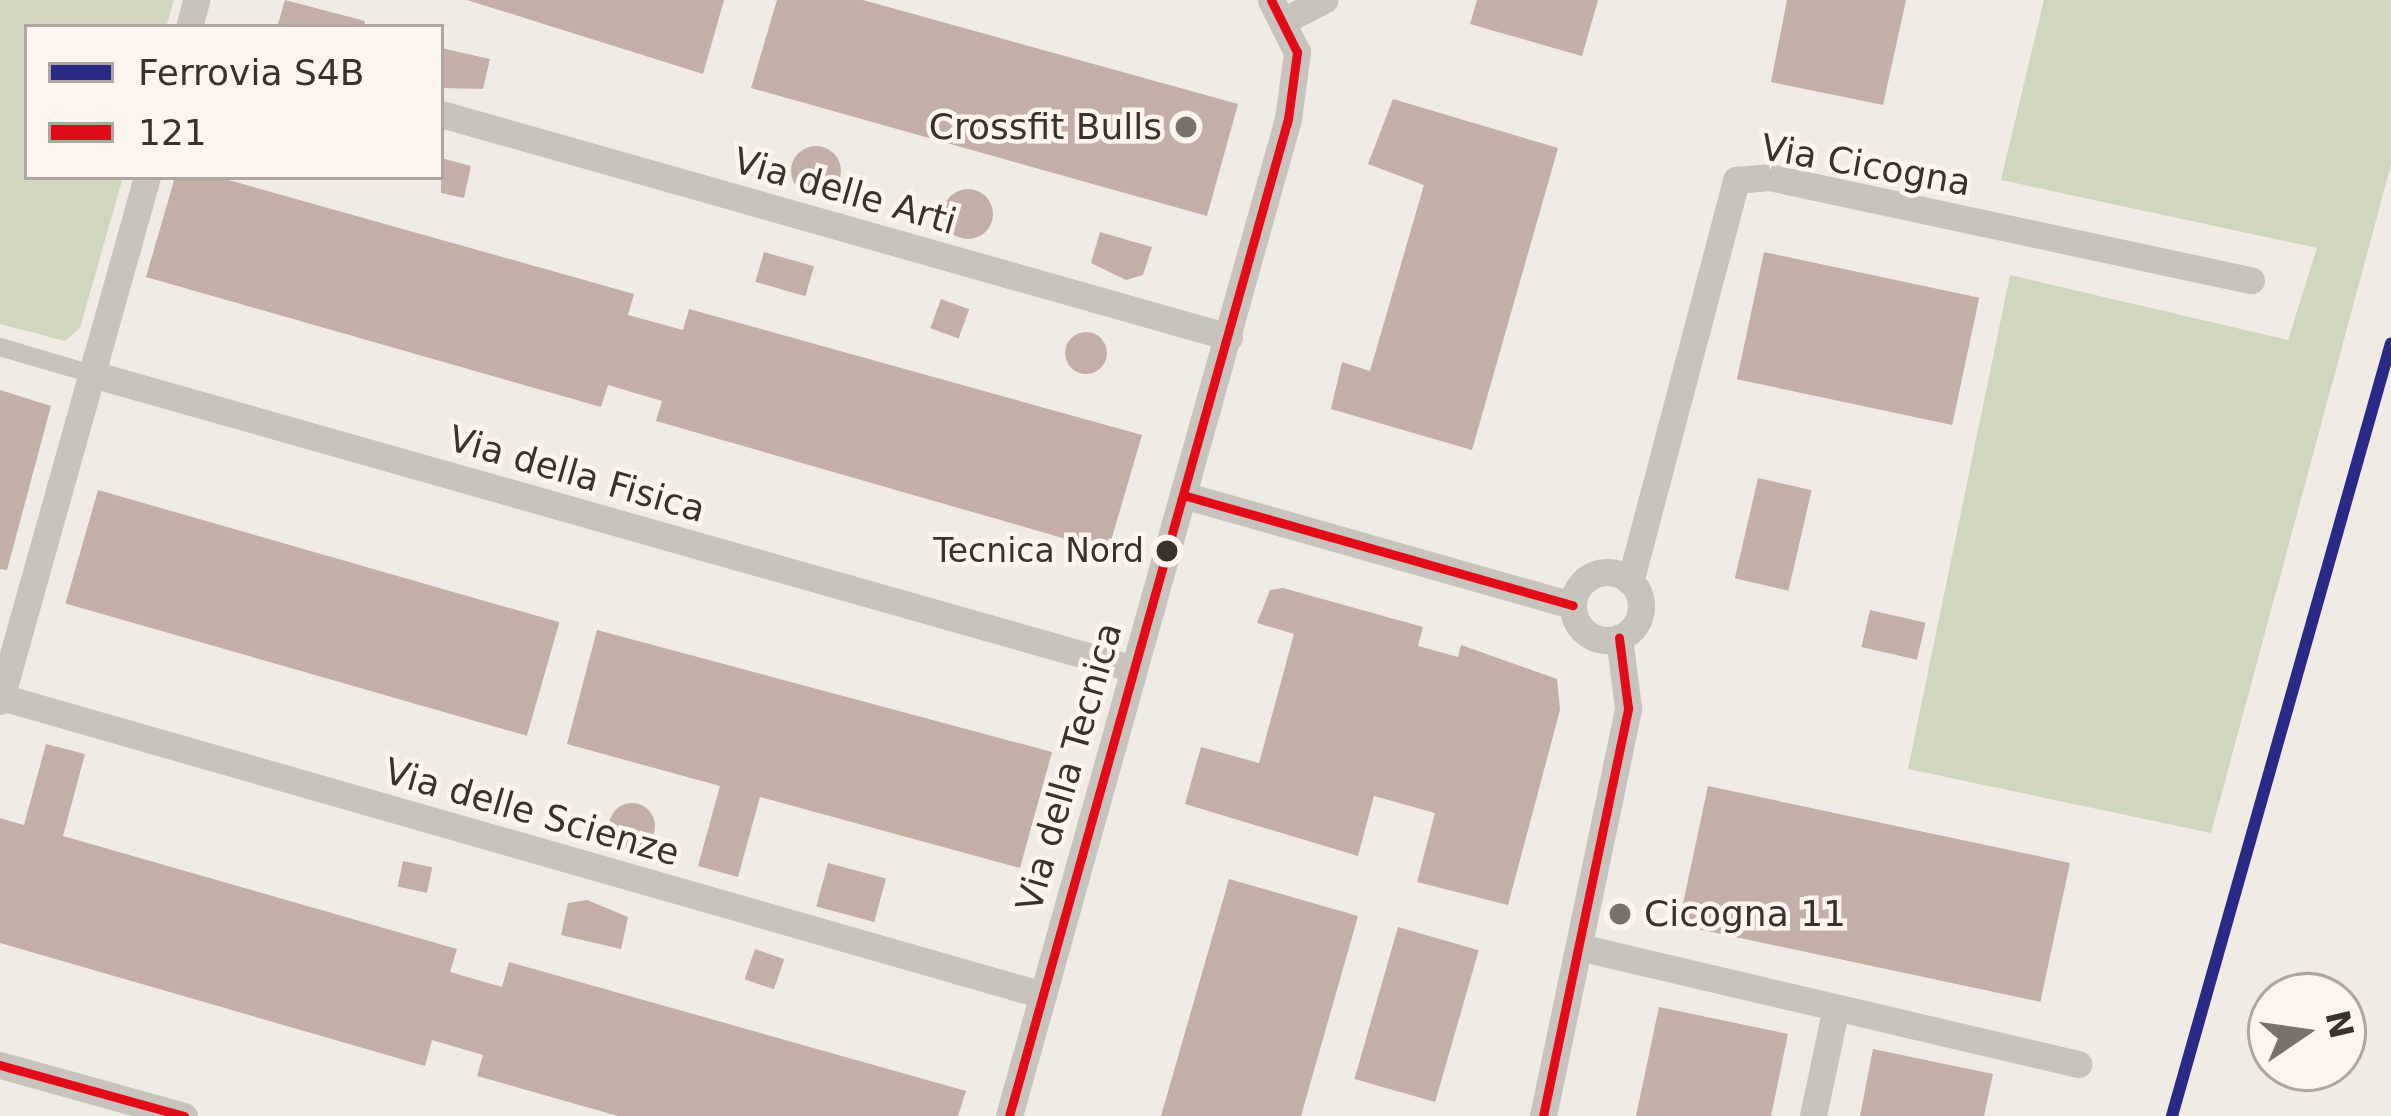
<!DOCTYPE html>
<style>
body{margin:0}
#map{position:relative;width:2391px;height:1116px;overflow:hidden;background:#f0ebe5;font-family:"DejaVu Sans",sans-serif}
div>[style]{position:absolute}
.green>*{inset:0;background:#d1d6bf}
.building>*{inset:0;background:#c3afa7;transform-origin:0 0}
.round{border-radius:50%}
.pedestrian>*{height:18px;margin:-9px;padding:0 9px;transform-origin:9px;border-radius:9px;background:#c9c3be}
.minor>*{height:27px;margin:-13.5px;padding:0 13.5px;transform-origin:13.5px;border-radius:13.5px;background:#c9c3be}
.minor>.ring{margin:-13.5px;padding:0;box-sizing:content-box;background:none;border:27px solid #c9c3be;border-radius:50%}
.bus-1>*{height:9px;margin:-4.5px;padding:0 4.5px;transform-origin:4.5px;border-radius:4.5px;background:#e20c19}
.rail-1>*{height:12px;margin:-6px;padding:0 6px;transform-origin:6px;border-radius:6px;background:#2a2a86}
.dots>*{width:33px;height:33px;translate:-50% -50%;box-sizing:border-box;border:6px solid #fbf5ee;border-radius:50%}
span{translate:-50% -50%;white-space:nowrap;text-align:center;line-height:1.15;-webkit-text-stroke:9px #fbf5ee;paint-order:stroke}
.bus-label{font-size:33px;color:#3b302b}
.right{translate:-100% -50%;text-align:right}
.poi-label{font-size:36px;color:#3b302b}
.left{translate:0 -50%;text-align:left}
.street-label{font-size:36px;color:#3b302b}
.legend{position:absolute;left:24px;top:24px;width:420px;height:156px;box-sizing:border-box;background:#fbf5ee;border:3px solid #aea6a0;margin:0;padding:15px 21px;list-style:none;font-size:36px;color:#3b302b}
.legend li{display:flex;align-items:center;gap:24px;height:60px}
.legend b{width:60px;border:3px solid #aea6a0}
.north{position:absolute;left:2247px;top:972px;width:120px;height:120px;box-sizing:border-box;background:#fbf5ee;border:3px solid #aea6a0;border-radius:50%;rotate:77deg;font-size:33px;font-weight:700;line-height:48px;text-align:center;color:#3b302b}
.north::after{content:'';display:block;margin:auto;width:42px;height:54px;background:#7a716c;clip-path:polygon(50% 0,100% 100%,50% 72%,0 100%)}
</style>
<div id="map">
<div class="green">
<i style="clip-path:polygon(0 0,174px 0,166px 27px,27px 27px,27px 177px,123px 177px,80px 328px,65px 341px,0 324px)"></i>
<i style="clip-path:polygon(2044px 0,2391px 0,2391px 165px,2211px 833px,1908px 769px,2010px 275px,2288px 340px,2317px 248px,2001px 180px)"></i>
</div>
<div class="building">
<i style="clip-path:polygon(285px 0,365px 21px,364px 27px,277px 27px)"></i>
<i style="clip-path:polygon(467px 0,724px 0,703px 74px)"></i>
<i style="clip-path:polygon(777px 0,863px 0,1238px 104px,1207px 216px,751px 88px)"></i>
<i style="clip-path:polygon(1477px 0,1598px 0,1582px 56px,1470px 24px)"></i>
<i style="clip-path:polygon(1787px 0,1906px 0,1883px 105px,1771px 82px)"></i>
<i style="clip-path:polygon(441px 48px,490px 59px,483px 89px,441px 88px)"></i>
<i style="clip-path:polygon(1393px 99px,1558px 148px,1472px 450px,1331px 409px,1342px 362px,1370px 371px,1424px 185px,1368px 164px)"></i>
<i class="round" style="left:791px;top:146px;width:50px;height:50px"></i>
<i style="clip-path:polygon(441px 158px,471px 166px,464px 198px,441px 193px)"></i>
<i style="clip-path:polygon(175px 177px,218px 177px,634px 294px,628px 315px,683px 330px,689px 309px,1142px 435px,1108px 551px,656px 421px,662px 401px,608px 385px,601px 407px,146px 277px)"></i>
<i class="round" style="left:943px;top:189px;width:50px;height:50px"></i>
<i style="clip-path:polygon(1100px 232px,1152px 247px,1143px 275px,1126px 280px,1091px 263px)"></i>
<i style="left:764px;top:252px;width:52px;height:31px;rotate:16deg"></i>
<i style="left:1764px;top:252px;width:220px;height:130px;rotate:12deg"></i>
<i style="left:941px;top:299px;width:30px;height:31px;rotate:20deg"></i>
<i class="round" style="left:1065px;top:332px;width:42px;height:42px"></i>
<i style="clip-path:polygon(0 390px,51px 406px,7px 570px,0 569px)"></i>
<i style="left:1758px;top:478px;width:55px;height:103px;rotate:13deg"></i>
<i style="left:98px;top:490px;width:480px;height:118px;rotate:16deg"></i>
<i style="clip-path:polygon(1283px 588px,1423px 627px,1418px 646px,1458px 657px,1461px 645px,1557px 679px,1560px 710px,1508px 905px,1417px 882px,1435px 813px,1374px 796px,1358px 856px,1185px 804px,1201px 747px,1259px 763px,1294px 634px,1257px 623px,1270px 590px)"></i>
<i style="left:1870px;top:610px;width:57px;height:38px;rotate:13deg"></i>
<i style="clip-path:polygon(597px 630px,1052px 752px,1020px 868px,760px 797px,738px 877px,698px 866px,720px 786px,567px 744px)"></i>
<i style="clip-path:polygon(46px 744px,85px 754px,63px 836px,457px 949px,450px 972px,502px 987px,509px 962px,966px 1091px,958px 1116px,618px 1116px,477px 1076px,483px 1055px,432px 1040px,425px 1066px,0 943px,0 818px,24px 825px)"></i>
<i style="left:1708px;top:786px;width:370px;height:142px;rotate:12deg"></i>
<i class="round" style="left:609px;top:803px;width:46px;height:46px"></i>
<i style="left:403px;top:861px;width:30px;height:26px;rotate:12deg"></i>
<i style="left:828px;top:863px;width:60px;height:45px;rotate:15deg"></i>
<i style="clip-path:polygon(1229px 879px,1358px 916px,1301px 1116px,1161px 1116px)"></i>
<i style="clip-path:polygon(587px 900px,628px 917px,621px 949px,561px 935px,568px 903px)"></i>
<i style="left:1398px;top:927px;width:84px;height:158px;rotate:16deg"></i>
<i style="left:755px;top:949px;width:31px;height:32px;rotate:19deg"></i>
<i style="clip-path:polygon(1659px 1007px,1788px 1034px,1771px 1116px,1636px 1116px)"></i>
<i style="clip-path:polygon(1873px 1049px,1993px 1074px,1984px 1116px,1860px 1116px)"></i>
</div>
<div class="pedestrian">
<i style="left:0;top:347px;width:96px;rotate:16.4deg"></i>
</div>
<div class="minor">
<i style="left:1287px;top:19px;width:42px;rotate:-27.2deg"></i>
<i style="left:189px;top:27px;width:28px;rotate:-75deg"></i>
<i style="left:441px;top:114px;width:819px;rotate:15.8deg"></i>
<i style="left:92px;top:374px;width:1083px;rotate:15.81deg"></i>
<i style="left:1183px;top:495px;width:405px;rotate:15.8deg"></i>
<i class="ring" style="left:1573px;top:572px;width:41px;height:41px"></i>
<i style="left:1630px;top:582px;width:416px;rotate:-75.2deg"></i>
<i style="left:1736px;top:180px;width:33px;rotate:-5deg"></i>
<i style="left:1769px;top:177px;width:493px;rotate:12.1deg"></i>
<i style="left:1px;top:697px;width:1084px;rotate:15.96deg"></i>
<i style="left:0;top:701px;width:544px;rotate:-74.33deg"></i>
<i style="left:1579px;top:947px;width:513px;rotate:13.2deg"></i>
<i style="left:0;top:1065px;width:191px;rotate:15.5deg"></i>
<i style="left:1009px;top:1116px;width:1035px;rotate:-74.37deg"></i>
<i style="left:1288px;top:119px;width:68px;rotate:-82.3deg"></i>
<i style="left:1297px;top:52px;width:58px;rotate:-116.6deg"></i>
<i style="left:1543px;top:1116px;width:417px;rotate:-78.2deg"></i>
<i style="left:1628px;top:708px;width:71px;rotate:-97.3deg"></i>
<i style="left:1813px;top:1116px;width:111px;rotate:-78.1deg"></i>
</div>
<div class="bus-1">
<i style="left:1183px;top:495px;width:405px;rotate:15.8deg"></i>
<i style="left:0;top:1065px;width:191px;rotate:15.5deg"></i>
<i style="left:1009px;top:1116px;width:1035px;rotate:-74.37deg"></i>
<i style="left:1288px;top:119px;width:68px;rotate:-82.3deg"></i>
<i style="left:1297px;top:52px;width:58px;rotate:-116.6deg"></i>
<i style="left:1543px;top:1116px;width:417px;rotate:-78.2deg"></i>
<i style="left:1628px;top:708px;width:71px;rotate:-97.3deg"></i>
</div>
<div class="rail-1">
<i style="left:2172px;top:1116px;width:803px;rotate:-74.18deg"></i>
</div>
<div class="dots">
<i style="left:1186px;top:127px;background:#7a716c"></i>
<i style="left:1167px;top:551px;background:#3b302b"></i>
<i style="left:1620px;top:914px;background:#7a716c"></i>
</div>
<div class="bus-label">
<span class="right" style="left:1144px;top:551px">Tecnica Nord</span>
</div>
<div class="poi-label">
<span class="right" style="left:1162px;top:127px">Crossfit Bulls</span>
<span class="left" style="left:1644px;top:914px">Cicogna 11</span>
</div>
<div class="street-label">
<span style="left:1866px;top:165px;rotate:10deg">Via Cicogna</span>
<span style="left:845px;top:191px;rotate:16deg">Via delle Arti</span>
<span style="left:577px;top:474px;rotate:16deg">Via della Fisica</span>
<span style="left:1069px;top:767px;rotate:-74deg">Via della Tecnica</span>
<span style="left:532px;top:812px;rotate:16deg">Via delle Scienze</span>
</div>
<ul class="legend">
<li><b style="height:15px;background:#2a2a86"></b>Ferrovia S4B</li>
<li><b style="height:15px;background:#e20c19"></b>121</li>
</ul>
<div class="north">N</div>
</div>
